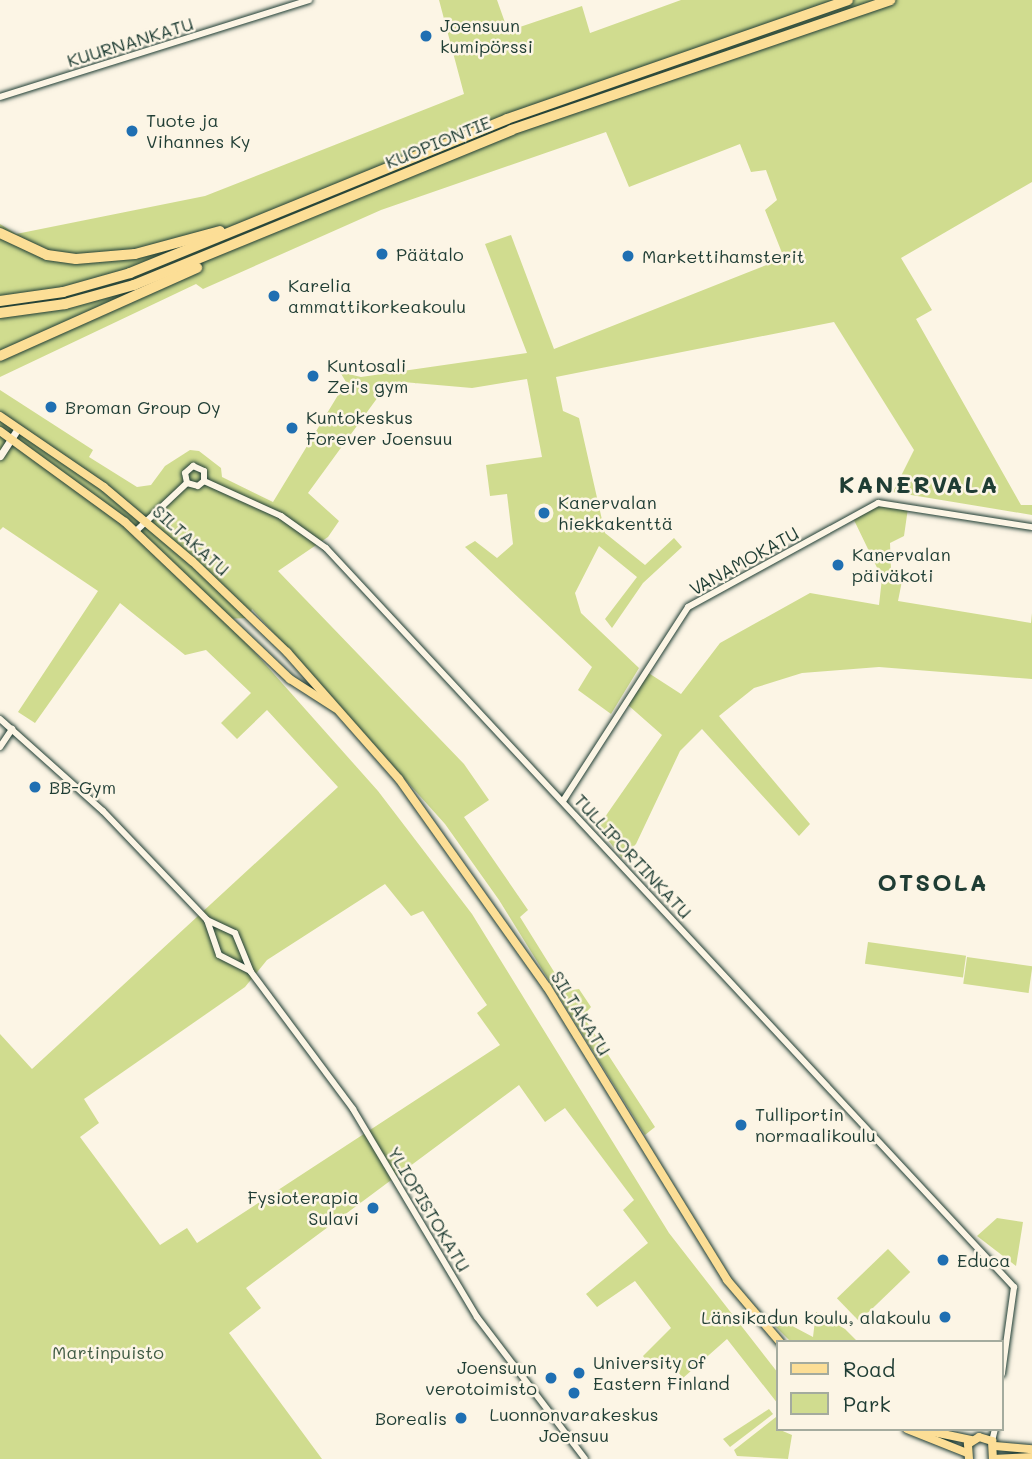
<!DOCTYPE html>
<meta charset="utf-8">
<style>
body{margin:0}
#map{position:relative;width:1032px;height:1459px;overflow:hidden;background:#fcf5e5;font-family:Mali,sans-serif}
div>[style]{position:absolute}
.green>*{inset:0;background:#d0dc8f;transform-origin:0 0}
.roads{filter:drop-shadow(0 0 2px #1f3d34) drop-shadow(0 0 2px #1f3d34)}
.tertiary>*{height:6px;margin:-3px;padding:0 3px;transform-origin:3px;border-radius:3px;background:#fcf5e5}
.secondary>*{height:7px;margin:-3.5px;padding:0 3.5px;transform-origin:3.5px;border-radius:3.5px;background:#fcf5e5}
.primary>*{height:8px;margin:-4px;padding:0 4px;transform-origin:4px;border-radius:4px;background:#fcde96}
.motorway>*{height:10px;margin:-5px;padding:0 5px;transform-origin:5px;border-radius:5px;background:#fcde96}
.dots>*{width:19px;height:19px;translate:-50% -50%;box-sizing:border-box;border:4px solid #fcf5e5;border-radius:50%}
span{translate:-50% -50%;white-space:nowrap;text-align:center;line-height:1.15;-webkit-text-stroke:5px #fcf5e5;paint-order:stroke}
.poi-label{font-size:18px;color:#1f3d34}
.left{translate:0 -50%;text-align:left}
.right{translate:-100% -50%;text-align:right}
.street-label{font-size:18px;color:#1f3d34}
.park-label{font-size:18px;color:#425d46}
.district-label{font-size:24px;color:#1f3d34;font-weight:700;letter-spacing:2px}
.legend{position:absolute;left:776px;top:1340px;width:228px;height:91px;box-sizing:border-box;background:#fcf5e5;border:2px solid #a4ab9e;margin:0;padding:9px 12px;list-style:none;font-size:21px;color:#1f3d34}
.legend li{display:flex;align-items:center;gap:14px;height:35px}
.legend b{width:35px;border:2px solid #a4ab9e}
</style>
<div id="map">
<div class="green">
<i style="clip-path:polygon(evenodd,439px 0,497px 0,508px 31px,582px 6px,590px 33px,681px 0,1032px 0,1032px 182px,901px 258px,932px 310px,916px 319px,1021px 505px,1032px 505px,1032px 515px,893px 492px,914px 450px,834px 322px,556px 377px,563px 411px,579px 418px,605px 533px,645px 565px,674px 538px,682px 547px,643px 583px,612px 628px,605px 619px,637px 577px,599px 546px,575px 593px,581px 613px,639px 668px,611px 714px,578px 690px,592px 667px,465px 547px,475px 541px,497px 558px,513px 544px,507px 494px,490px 496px,486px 465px,542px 457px,527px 379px,472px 388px,403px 382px,378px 397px,308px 493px,339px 521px,328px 537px,278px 571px,464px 764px,489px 800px,464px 817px,528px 910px,520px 917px,566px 991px,579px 989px,591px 1007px,583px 1016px,655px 1127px,645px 1135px,499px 900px,445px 824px,252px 609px,248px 618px,225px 619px,378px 791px,472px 914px,669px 1233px,778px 1373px,778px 1404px,727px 1339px,683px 1378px,666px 1357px,652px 1368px,643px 1356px,671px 1328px,635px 1281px,597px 1307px,586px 1294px,648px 1243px,623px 1210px,634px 1200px,565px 1108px,545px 1122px,519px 1085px,246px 1288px,261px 1308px,229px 1333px,322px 1459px,0 1459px,0 1034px,32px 1069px,338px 787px,267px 710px,237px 739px,221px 723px,251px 693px,206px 650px,185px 655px,120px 603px,35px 723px,18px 712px,98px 591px,3px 527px,0 530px,0 390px,93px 450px,89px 457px,137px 487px,151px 485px,165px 466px,190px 450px,199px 451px,221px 468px,222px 477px,273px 502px,346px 382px,340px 372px,361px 377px,527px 353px,485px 244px,511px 235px,554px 349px,784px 258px,765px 210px,777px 200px,766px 170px,751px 172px,740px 144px,629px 187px,606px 132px,381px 210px,203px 289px,196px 284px,0 377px,0 224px,16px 234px,205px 196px,464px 94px,439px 0,385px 884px,411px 916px,423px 911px,487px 1005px,477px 1013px,500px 1045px,197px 1243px,187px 1228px,160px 1245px,80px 1137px,99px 1123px,84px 1099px,245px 987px,267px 960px,385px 884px)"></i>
<i style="clip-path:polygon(874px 506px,908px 508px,904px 536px,890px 543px,891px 569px,904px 571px,898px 601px,1031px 623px,1032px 613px,1032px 679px,879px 667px,802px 673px,754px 688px,719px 716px,810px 824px,799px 836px,702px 729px,680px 751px,636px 844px,622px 858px,598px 827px,662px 735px,628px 705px,647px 672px,681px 694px,720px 643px,810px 593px,879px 605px,882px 578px,853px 518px)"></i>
<i style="left:868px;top:942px;width:99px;height:22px;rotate:8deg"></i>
<i style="left:967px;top:957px;width:66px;height:27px;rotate:8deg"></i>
<i style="clip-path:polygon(997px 1218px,1023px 1222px,1016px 1266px,977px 1236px)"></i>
<i style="left:888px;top:1249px;width:32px;height:71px;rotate:46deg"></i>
<i style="clip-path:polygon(816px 1312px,845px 1329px,858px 1342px,791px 1342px,772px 1323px,779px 1319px,813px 1337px)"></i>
<i style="clip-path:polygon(769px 1409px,773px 1414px,730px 1447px,723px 1439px)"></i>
<i style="clip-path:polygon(776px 1417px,778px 1429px,792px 1435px,788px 1459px,737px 1456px,734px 1450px)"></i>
</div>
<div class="roads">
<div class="tertiary">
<i style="left:0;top:97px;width:324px;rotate:-17.4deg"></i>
<i style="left:204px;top:481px;width:85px;rotate:24.4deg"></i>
<i style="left:281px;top:516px;width:55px;rotate:35.4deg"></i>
<i style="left:326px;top:548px;width:1010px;rotate:47.05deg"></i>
<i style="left:1014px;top:1287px;width:88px;rotate:97.9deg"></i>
<i style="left:187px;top:483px;width:10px;rotate:-101deg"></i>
<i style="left:185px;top:473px;width:11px;rotate:-41deg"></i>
<i style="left:193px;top:466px;width:12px;rotate:24deg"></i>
<i style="left:204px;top:471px;width:10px;rotate:90deg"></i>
<i style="left:187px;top:483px;width:11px;rotate:15deg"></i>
<i style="left:198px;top:486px;width:8px;rotate:-40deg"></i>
<i style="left:136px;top:531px;width:70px;rotate:-43.3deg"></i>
<i style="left:0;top:719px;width:138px;rotate:41.8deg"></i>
<i style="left:103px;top:811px;width:151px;rotate:46.3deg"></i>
<i style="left:207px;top:920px;width:37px;rotate:71deg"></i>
<i style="left:219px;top:955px;width:35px;rotate:27deg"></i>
<i style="left:0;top:747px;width:22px;rotate:-56deg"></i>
<i style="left:563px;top:801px;width:231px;rotate:-57.2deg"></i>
<i style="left:688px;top:607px;width:217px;rotate:-28.7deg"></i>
<i style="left:878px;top:503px;width:156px;rotate:8.9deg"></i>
<i style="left:207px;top:920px;width:31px;rotate:25deg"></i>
<i style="left:235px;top:933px;width:42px;rotate:67.7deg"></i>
<i style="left:251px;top:972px;width:171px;rotate:53.3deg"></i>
<i style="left:353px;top:1109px;width:242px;rotate:59.2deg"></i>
<i style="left:477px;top:1317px;width:178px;rotate:52.7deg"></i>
<i style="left:992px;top:1441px;width:12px;rotate:-76deg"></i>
</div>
<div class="secondary">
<i style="left:0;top:456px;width:33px;rotate:-57deg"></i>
</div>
<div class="primary">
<i style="left:0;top:416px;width:126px;rotate:34.3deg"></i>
<i style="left:104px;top:487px;width:115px;rotate:40.1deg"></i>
<i style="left:192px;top:561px;width:132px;rotate:43.8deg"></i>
<i style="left:287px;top:652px;width:169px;rotate:48.6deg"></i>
<i style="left:399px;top:779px;width:255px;rotate:54.6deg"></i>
<i style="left:547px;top:987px;width:344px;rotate:58.4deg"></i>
<i style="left:727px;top:1280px;width:82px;rotate:49.5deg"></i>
<i style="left:0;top:431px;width:155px;rotate:36.1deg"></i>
<i style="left:125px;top:522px;width:228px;rotate:43.6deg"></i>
<i style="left:290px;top:679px;width:54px;rotate:32.8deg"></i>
<i style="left:907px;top:1429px;width:65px;rotate:21.8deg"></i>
<i style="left:919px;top:1429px;width:53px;rotate:11.9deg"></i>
<i style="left:995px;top:1446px;width:37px;rotate:5deg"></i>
<i style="left:969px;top:1459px;width:15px;rotate:-94deg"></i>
<i style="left:968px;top:1444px;width:13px;rotate:-32deg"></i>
<i style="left:979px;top:1437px;width:14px;rotate:17deg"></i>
<i style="left:992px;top:1441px;width:18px;rotate:87deg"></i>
<i style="left:993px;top:1459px;width:39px;rotate:-3deg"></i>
</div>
<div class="motorway">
<i style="left:0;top:233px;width:52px;rotate:25.1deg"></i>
<i style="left:47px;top:255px;width:29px;rotate:8deg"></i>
<i style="left:76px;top:259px;width:59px;rotate:-4.8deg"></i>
<i style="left:135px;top:254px;width:88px;rotate:-15.1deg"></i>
<i style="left:0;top:301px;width:64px;rotate:-8.1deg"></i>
<i style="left:63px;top:292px;width:70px;rotate:-15.8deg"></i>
<i style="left:130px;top:273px;width:407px;rotate:-22.2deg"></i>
<i style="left:507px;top:119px;width:361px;rotate:-19.2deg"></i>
<i style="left:0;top:313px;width:66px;rotate:-7.9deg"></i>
<i style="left:65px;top:304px;width:72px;rotate:-15.4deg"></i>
<i style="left:134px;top:285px;width:408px;rotate:-22.3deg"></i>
<i style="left:511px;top:130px;width:401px;rotate:-18.9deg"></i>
<i style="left:0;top:356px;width:216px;rotate:-24.1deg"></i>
</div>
</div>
<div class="dots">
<i style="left:426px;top:36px;background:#1f6fb2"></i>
<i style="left:132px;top:131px;background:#1f6fb2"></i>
<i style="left:382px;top:254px;background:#1f6fb2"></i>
<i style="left:628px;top:256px;background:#1f6fb2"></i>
<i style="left:274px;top:296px;background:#1f6fb2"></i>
<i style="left:313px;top:376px;background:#1f6fb2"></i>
<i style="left:51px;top:407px;background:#1f6fb2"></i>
<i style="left:292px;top:428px;background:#1f6fb2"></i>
<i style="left:544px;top:513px;background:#1f6fb2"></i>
<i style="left:838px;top:565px;background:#1f6fb2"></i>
<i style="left:35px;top:787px;background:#1f6fb2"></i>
<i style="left:741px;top:1125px;background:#1f6fb2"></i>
<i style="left:373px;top:1208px;background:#1f6fb2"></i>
<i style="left:943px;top:1260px;background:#1f6fb2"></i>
<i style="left:945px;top:1317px;background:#1f6fb2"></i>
<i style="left:579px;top:1373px;background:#1f6fb2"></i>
<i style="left:551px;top:1378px;background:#1f6fb2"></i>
<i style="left:574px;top:1393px;background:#1f6fb2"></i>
<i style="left:461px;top:1418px;background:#1f6fb2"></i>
</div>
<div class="poi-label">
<span class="left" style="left:440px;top:36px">Joensuun<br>kumipörssi</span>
<span class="left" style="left:146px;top:131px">Tuote ja<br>Vihannes Ky</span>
<span class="left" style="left:396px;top:254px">Päätalo</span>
<span class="left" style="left:642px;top:256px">Markettihamsterit</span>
<span class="left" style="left:288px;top:296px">Karelia<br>ammattikorkeakoulu</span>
<span class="left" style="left:327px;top:376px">Kuntosali<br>Zei's gym</span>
<span class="left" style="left:65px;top:407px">Broman Group Oy</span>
<span class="left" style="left:306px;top:428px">Kuntokeskus<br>Forever Joensuu</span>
<span class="left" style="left:558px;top:513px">Kanervalan<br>hiekkakenttä</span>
<span class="left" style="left:852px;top:565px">Kanervalan<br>päiväkoti</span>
<span class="left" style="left:49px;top:787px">BB-Gym</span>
<span class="left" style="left:755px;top:1125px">Tulliportin<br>normaalikoulu</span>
<span class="right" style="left:359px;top:1208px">Fysioterapia<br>Sulavi</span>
<span class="left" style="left:957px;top:1260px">Educa</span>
<span class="right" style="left:931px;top:1317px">Länsikadun koulu, alakoulu</span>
<span class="left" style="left:593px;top:1373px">University of<br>Eastern Finland</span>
<span class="right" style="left:537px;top:1378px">Joensuun<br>verotoimisto</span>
<span style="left:574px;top:1425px">Luonnonvarakeskus<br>Joensuu</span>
<span class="right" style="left:447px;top:1418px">Borealis</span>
</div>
<div class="street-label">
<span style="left:130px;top:42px;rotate:-17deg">KUURNANKATU</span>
<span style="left:438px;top:142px;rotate:-22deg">KUOPIONTIE</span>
<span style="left:191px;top:540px;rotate:42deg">SILTAKATU</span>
<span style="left:744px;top:561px;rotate:-29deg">VANAMOKATU</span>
<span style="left:633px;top:856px;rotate:47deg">TULLIPORTINKATU</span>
<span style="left:581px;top:1013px;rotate:58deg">SILTAKATU</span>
<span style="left:429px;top:1209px;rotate:59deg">YLIOPISTOKATU</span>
</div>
<div class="park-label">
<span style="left:108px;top:1352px">Martinpuisto</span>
</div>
<div class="district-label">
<span style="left:919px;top:484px">KANERVALA</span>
<span style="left:933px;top:882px">OTSOLA</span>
</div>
<ul class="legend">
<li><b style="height:9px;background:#fcde96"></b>Road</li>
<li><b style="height:19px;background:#d0dc8f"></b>Park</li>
</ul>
</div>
